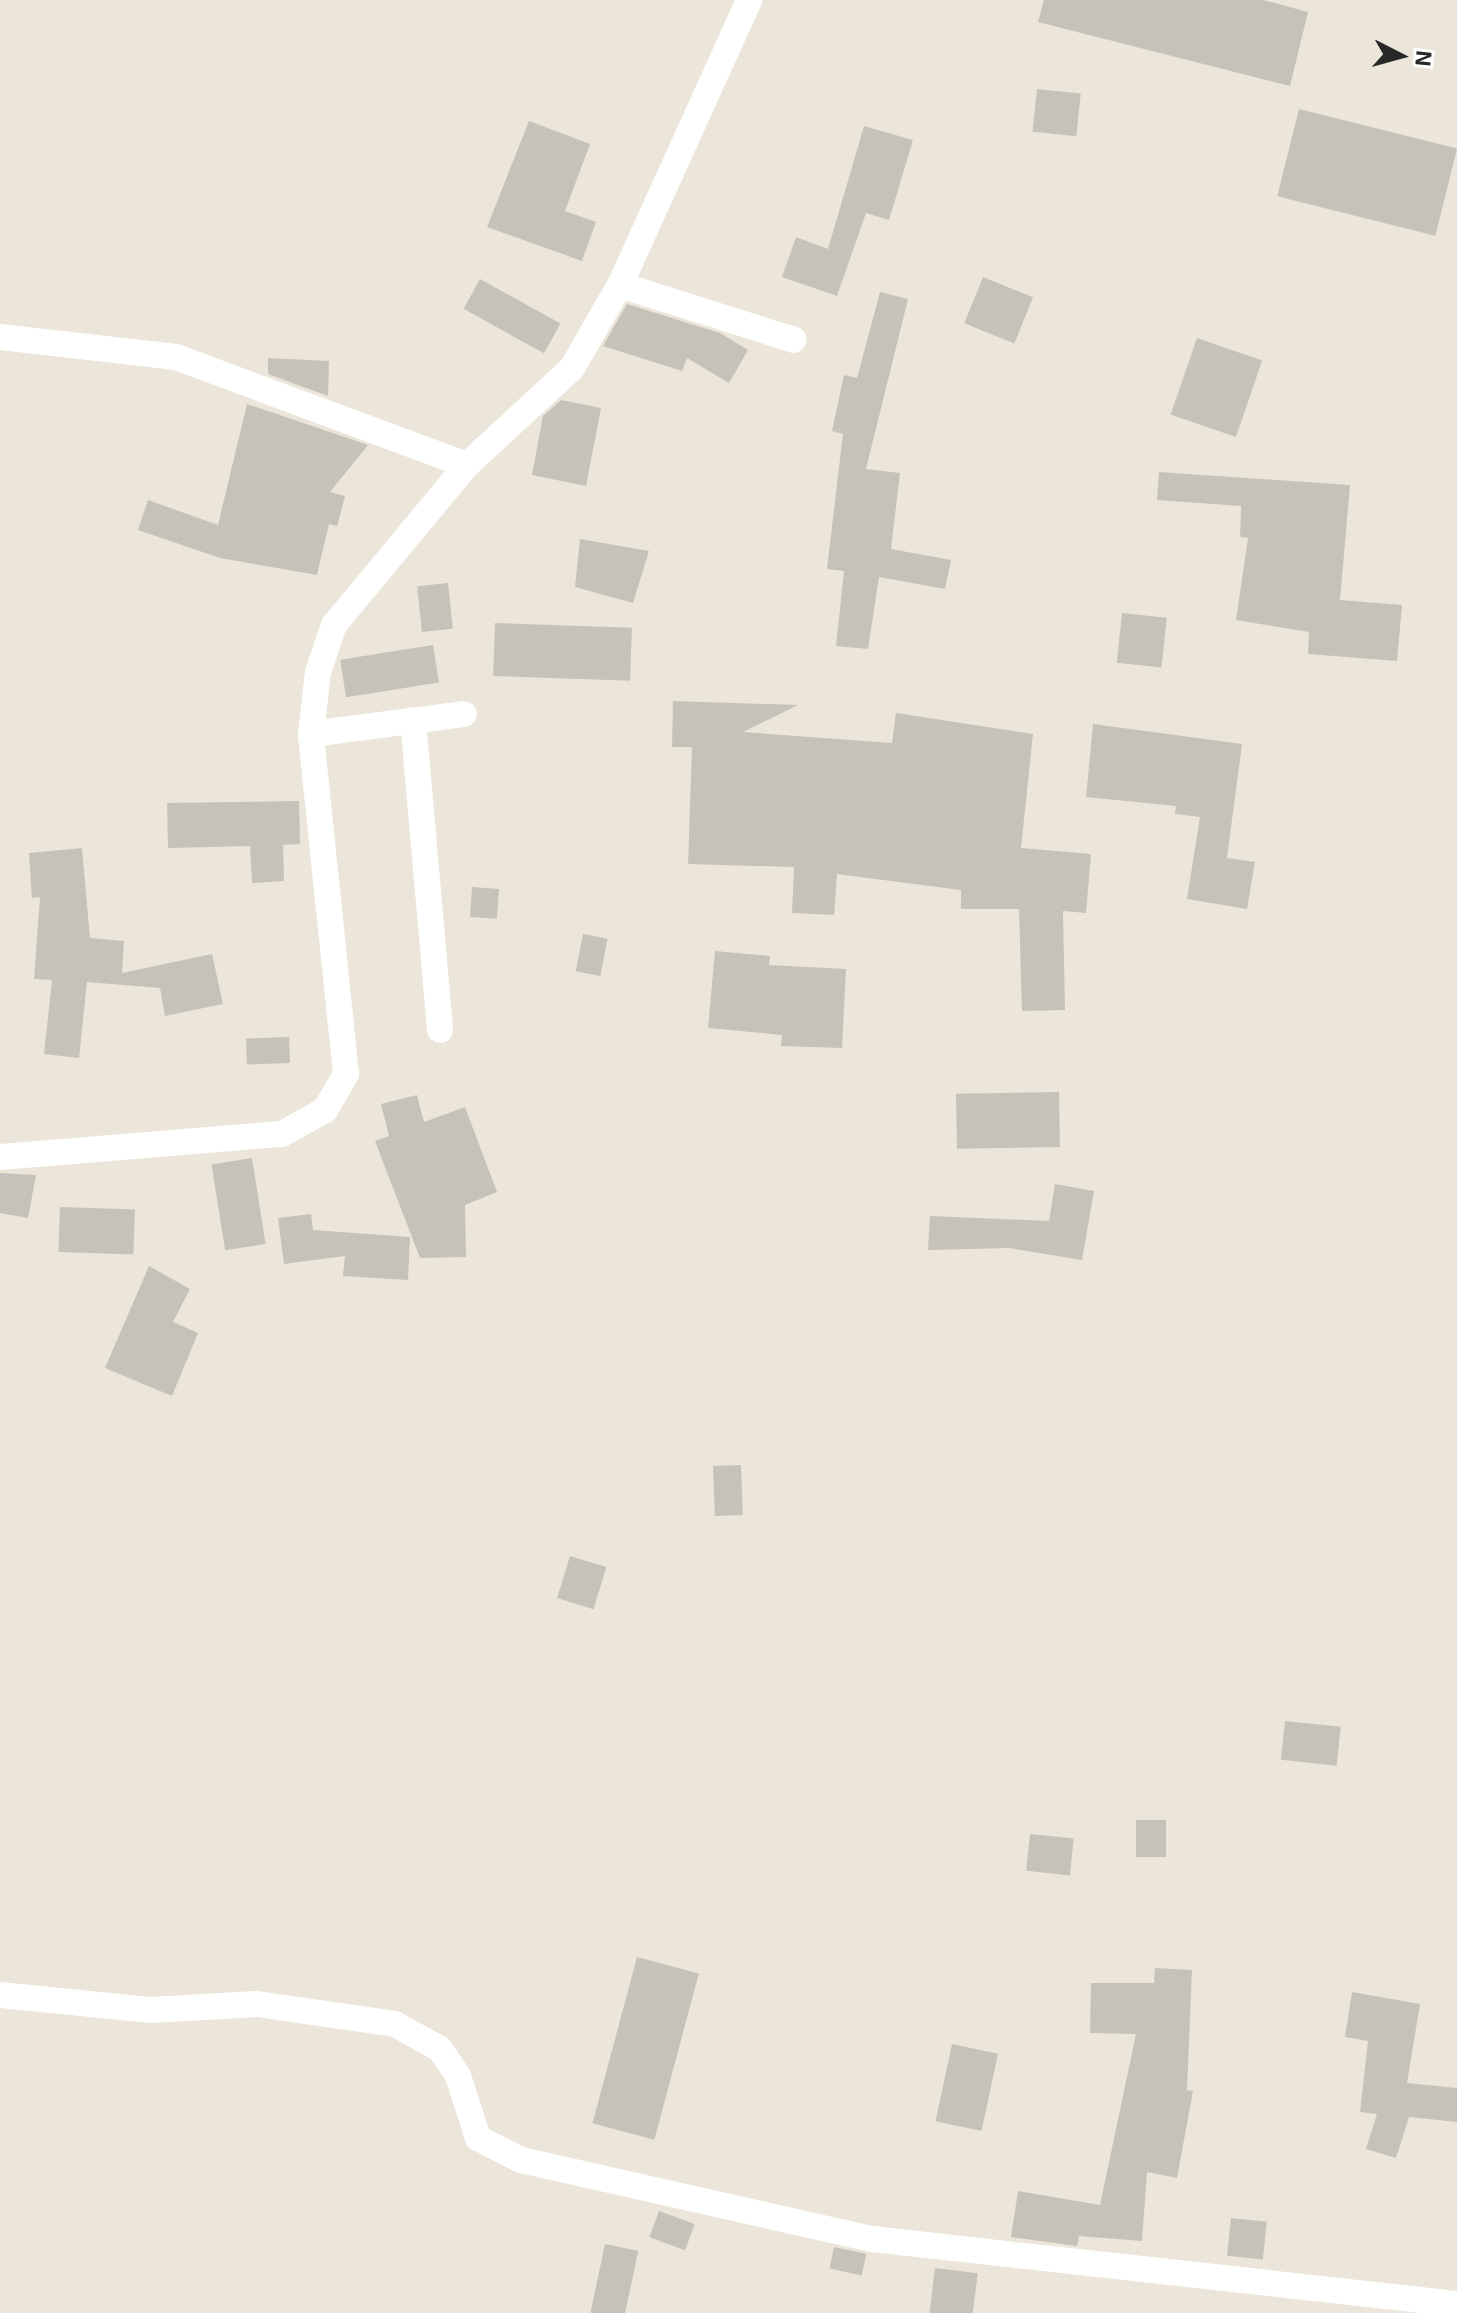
<!DOCTYPE html>
<style>
body{margin:0}
#map{position:relative;width:1457px;height:2313px;overflow:hidden;background:#ebe6d9;font-family:"Exo 2",sans-serif}
div>[style]{position:absolute}
.building>*{inset:0;background:#c6c2b9;transform-origin:0 0}
.street>*{height:26px;margin:-13px;padding:0 13px;transform-origin:13px;border-radius:13px;background:#fff}
span{translate:-50% -50%;white-space:nowrap;text-align:center;line-height:1.15;-webkit-text-stroke:7px #fff;paint-order:stroke}
.north{position:absolute;left:1361px;top:16px;width:80px;height:80px;-webkit-text-stroke:6px #fff;paint-order:stroke;rotate:96deg;font-size:22px;font-weight:700;line-height:32px;text-align:center;color:#282828}
.north::after{content:'';display:block;margin:auto;width:28px;height:36px;background:#282828;clip-path:polygon(50% 0,100% 100%,50% 72%,0 100%)}
</style>
<div id="map">
<div class="building">
<i style="clip-path:polygon(1044px 0,1263px 0,1308px 12px,1290px 86px,1038px 22px)"></i>
<i style="left:1037px;top:89px;width:44px;height:43px;rotate:6deg"></i>
<i style="left:1299px;top:109px;width:163px;height:90px;rotate:14deg"></i>
<i style="clip-path:polygon(529px 121px,590px 144px,565px 211px,596px 222px,582px 261px,487px 227px)"></i>
<i style="clip-path:polygon(864px 126px,913px 140px,889px 220px,866px 213px,837px 296px,782px 277px,796px 237px,828px 249px)"></i>
<i style="left:983px;top:277px;width:54px;height:50px;rotate:22deg"></i>
<i style="left:480px;top:279px;width:92px;height:34px;rotate:29deg"></i>
<i style="clip-path:polygon(880px 292px,908px 299px,866px 469px,900px 473px,891px 549px,951px 560px,945px 589px,879px 577px,868px 649px,836px 646px,844px 571px,827px 569px,843px 434px,832px 431px,844px 375px,857px 378px)"></i>
<i style="clip-path:polygon(627px 304px,720px 333px,748px 350px,729px 383px,687px 358px,682px 371px,603px 346px)"></i>
<i style="left:1197px;top:338px;width:69px;height:81px;rotate:19deg"></i>
<i style="clip-path:polygon(268px 358px,329px 361px,328px 396px,268px 374px)"></i>
<i style="clip-path:polygon(561px 400px,601px 408px,586px 486px,532px 475px,543px 416px)"></i>
<i style="clip-path:polygon(247px 404px,368px 445px,330px 492px,345px 496px,337px 526px,329px 524px,317px 575px,220px 558px,138px 530px,148px 500px,218px 525px)"></i>
<i style="clip-path:polygon(1159px 472px,1350px 485px,1340px 600px,1402px 605px,1397px 661px,1308px 654px,1309px 632px,1236px 620px,1248px 538px,1240px 537px,1241px 506px,1157px 500px)"></i>
<i style="clip-path:polygon(580px 539px,649px 551px,633px 603px,575px 587px)"></i>
<i style="left:448px;top:583px;width:46px;height:31px;rotate:84deg"></i>
<i style="left:1122px;top:613px;width:45px;height:50px;rotate:6deg"></i>
<i style="left:495px;top:623px;width:137px;height:53px;rotate:2deg"></i>
<i style="left:433px;top:645px;width:38px;height:94px;rotate:81deg"></i>
<i style="clip-path:polygon(673px 701px,798px 705px,743px 732px,892px 743px,896px 713px,1033px 734px,1021px 848px,1091px 854px,1086px 913px,1063px 911px,1065px 1010px,1022px 1011px,1019px 909px,961px 909px,961px 890px,837px 874px,834px 915px,792px 913px,794px 867px,688px 864px,692px 747px,672px 747px)"></i>
<i style="clip-path:polygon(1093px 724px,1242px 744px,1227px 858px,1255px 862px,1247px 909px,1187px 899px,1200px 817px,1175px 814px,1176px 806px,1086px 797px)"></i>
<i style="clip-path:polygon(299px 801px,300px 844px,283px 845px,284px 881px,252px 883px,250px 846px,168px 848px,167px 803px)"></i>
<i style="clip-path:polygon(82px 848px,90px 938px,124px 941px,122px 973px,212px 954px,223px 1004px,165px 1016px,160px 988px,87px 982px,79px 1058px,44px 1054px,52px 980px,34px 979px,40px 897px,32px 898px,29px 853px)"></i>
<i style="left:472px;top:887px;width:27px;height:30px;rotate:4deg"></i>
<i style="left:583px;top:934px;width:25px;height:38px;rotate:11deg"></i>
<i style="clip-path:polygon(715px 951px,770px 956px,769px 965px,846px 969px,842px 1048px,781px 1046px,782px 1035px,708px 1028px)"></i>
<i style="left:289px;top:1037px;width:26px;height:43px;rotate:88deg"></i>
<i style="left:1059px;top:1092px;width:55px;height:103px;rotate:89deg"></i>
<i style="clip-path:polygon(417px 1095px,424px 1122px,465px 1107px,497px 1192px,465px 1205px,466px 1257px,420px 1258px,375px 1141px,389px 1136px,381px 1104px)"></i>
<i style="left:252px;top:1158px;width:87px;height:41px;rotate:81deg"></i>
<i style="clip-path:polygon(0 1173px,36px 1175px,28px 1218px,0 1213px)"></i>
<i style="clip-path:polygon(1055px 1184px,1094px 1191px,1082px 1260px,1009px 1248px,928px 1250px,930px 1216px,1049px 1221px)"></i>
<i style="left:60px;top:1207px;width:75px;height:45px;rotate:2deg"></i>
<i style="clip-path:polygon(311px 1214px,313px 1230px,410px 1237px,408px 1280px,343px 1276px,345px 1256px,284px 1264px,278px 1218px)"></i>
<i style="clip-path:polygon(149px 1266px,190px 1289px,173px 1322px,198px 1333px,172px 1396px,105px 1368px)"></i>
<i style="left:741px;top:1465px;width:50px;height:28px;rotate:88deg"></i>
<i style="left:570px;top:1556px;width:38px;height:44px;rotate:17deg"></i>
<i style="left:1285px;top:1721px;width:56px;height:39px;rotate:6deg"></i>
<i style="left:1166px;top:1820px;width:37px;height:30px;rotate:90deg"></i>
<i style="left:1030px;top:1834px;width:44px;height:37px;rotate:6deg"></i>
<i style="left:637px;top:1957px;width:64px;height:172px;rotate:15deg"></i>
<i style="clip-path:polygon(1155px 1968px,1192px 1970px,1187px 2090px,1193px 2091px,1177px 2178px,1147px 2172px,1142px 2241px,1079px 2236px,1077px 2246px,1011px 2237px,1018px 2191px,1100px 2205px,1136px 2034px,1090px 2033px,1091px 1983px,1154px 1983px)"></i>
<i style="clip-path:polygon(1352px 1992px,1420px 2004px,1407px 2083px,1457px 2088px,1457px 2122px,1409px 2117px,1396px 2158px,1366px 2149px,1377px 2114px,1360px 2112px,1368px 2041px,1345px 2037px)"></i>
<i style="left:952px;top:2044px;width:47px;height:79px;rotate:12deg"></i>
<i style="left:659px;top:2211px;width:38px;height:28px;rotate:20deg"></i>
<i style="left:1231px;top:2218px;width:36px;height:38px;rotate:6deg"></i>
<i style="left:605px;top:2244px;width:34px;height:70px;rotate:12deg"></i>
<i style="left:834px;top:2247px;width:33px;height:22px;rotate:12deg"></i>
<i style="left:935px;top:2268px;width:43px;height:45px;rotate:7deg"></i>
</div>
<div class="street">
<i style="left:620px;top:285px;width:182px;rotate:17.5deg"></i>
<i style="left:0;top:337px;width:177px;rotate:6.5deg"></i>
<i style="left:176px;top:357px;width:310px;rotate:20.4deg"></i>
<i style="left:413px;top:720px;width:311px;rotate:85deg"></i>
<i style="left:311px;top:734px;width:154px;rotate:-7.4deg"></i>
<i style="left:0;top:1157px;width:283px;rotate:-4.7deg"></i>
<i style="left:282px;top:1134px;width:49px;rotate:-29.2deg"></i>
<i style="left:325px;top:1110px;width:42px;rotate:-59.7deg"></i>
<i style="left:346px;top:1074px;width:342px;rotate:-95.9deg"></i>
<i style="left:311px;top:734px;width:62px;rotate:-83.6deg"></i>
<i style="left:318px;top:672px;width:50px;rotate:-71.2deg"></i>
<i style="left:334px;top:625px;width:208px;rotate:-50.3deg"></i>
<i style="left:467px;top:465px;width:143px;rotate:-42.7deg"></i>
<i style="left:572px;top:368px;width:96px;rotate:-60deg"></i>
<i style="left:620px;top:285px;width:313px;rotate:-65.6deg"></i>
<i style="left:0;top:1995px;width:152px;rotate:5.7deg"></i>
<i style="left:151px;top:2010px;width:106px;rotate:-3.2deg"></i>
<i style="left:257px;top:2004px;width:139px;rotate:8.2deg"></i>
<i style="left:395px;top:2024px;width:51px;rotate:29.1deg"></i>
<i style="left:440px;top:2049px;width:32px;rotate:56deg"></i>
<i style="left:458px;top:2076px;width:65px;rotate:72.1deg"></i>
<i style="left:478px;top:2138px;width:48px;rotate:27.1deg"></i>
<i style="left:521px;top:2160px;width:360px;rotate:12.7deg"></i>
<i style="left:872px;top:2239px;width:589px;rotate:6.34deg"></i>
</div>
<div class="north">N</div>
</div>
